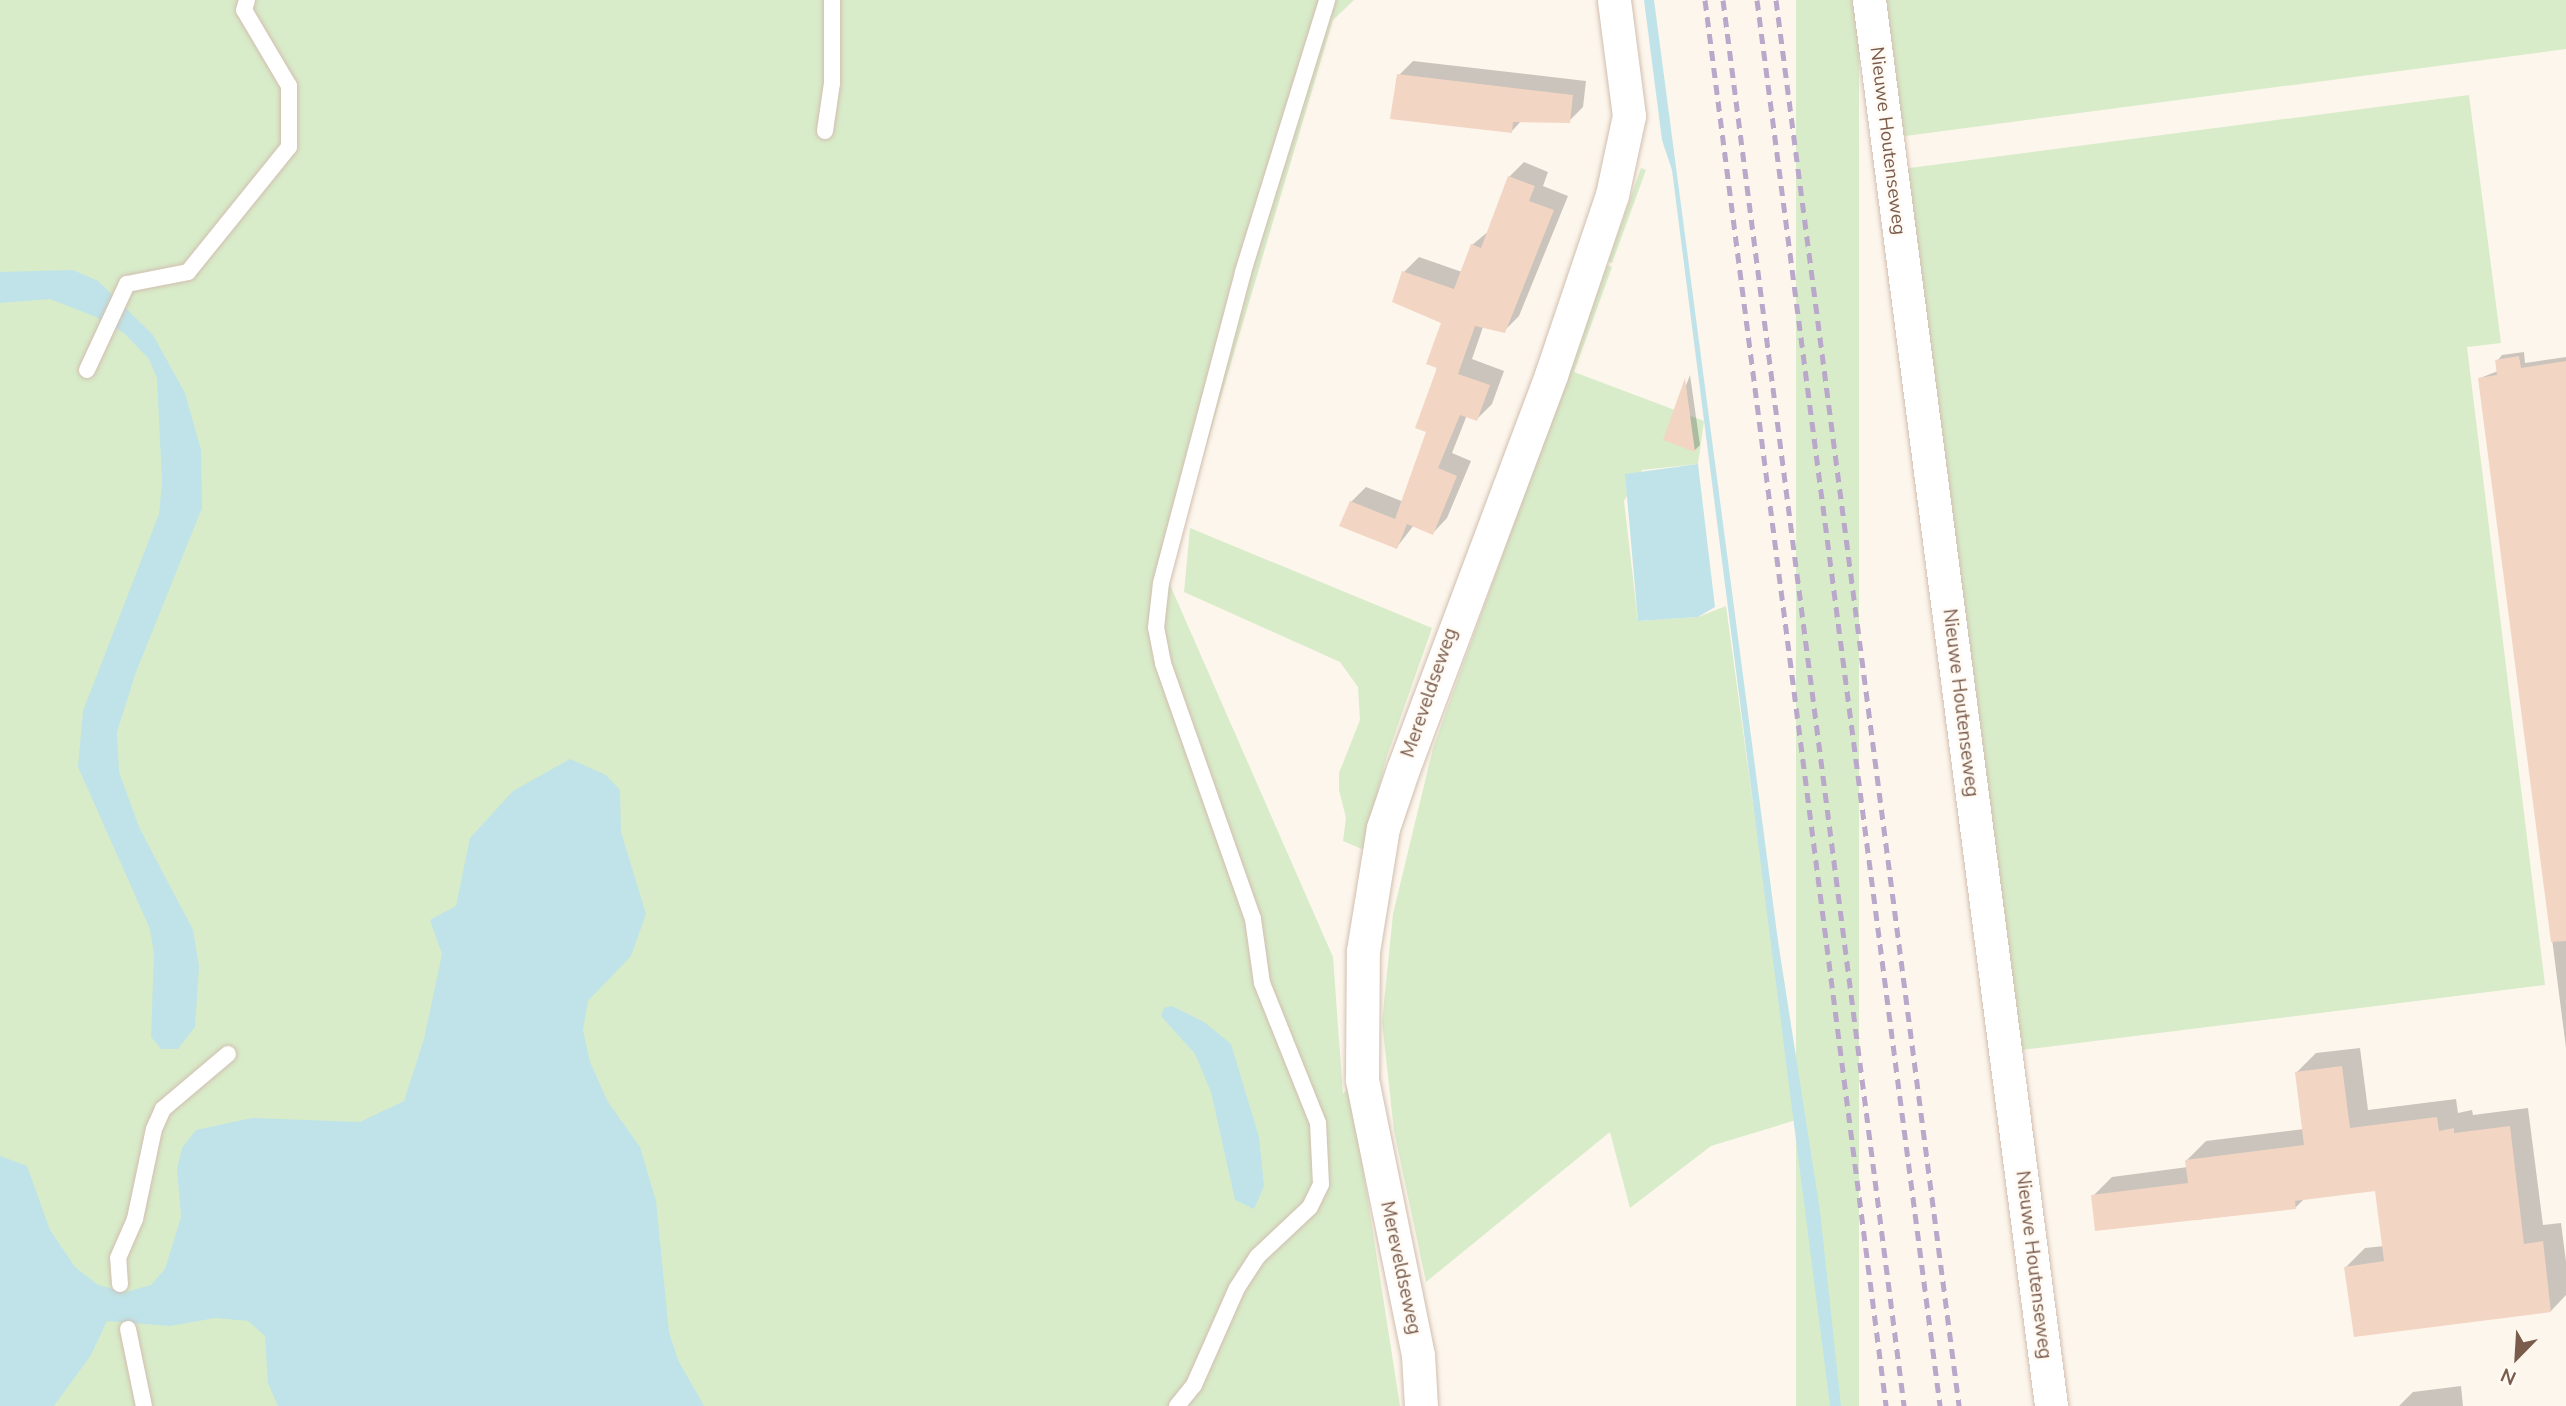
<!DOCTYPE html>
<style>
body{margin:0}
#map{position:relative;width:2566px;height:1406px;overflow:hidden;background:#fdf6ec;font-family:"Nunito Sans",sans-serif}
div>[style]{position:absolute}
.green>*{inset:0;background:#d8ecc9;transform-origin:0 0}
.water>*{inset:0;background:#bfe3e8}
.shadow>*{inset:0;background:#0003}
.building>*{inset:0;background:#f3d5c3}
.roads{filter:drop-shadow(0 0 2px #d1beb0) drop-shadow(0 0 2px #d1beb0)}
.service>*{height:16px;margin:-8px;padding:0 8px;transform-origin:8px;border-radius:8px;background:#fff}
.minor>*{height:33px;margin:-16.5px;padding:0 16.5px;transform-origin:16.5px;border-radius:16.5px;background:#fff}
.rail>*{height:5px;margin-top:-2.5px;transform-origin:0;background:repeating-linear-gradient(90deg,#b9a8c9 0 10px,transparent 0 17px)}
span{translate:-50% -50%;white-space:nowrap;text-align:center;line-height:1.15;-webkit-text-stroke:5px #fffaf3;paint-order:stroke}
.street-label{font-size:19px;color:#7a5c4d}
.north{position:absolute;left:2482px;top:1322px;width:70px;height:70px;-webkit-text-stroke:5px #fffaf3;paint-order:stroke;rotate:204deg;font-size:19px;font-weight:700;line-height:28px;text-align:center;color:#7a5c4d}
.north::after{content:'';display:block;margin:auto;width:24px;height:32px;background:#7a5c4d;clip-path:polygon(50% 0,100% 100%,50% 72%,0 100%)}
</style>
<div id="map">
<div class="green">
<i style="clip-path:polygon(0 0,1354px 0,1333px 20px,1167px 578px,1333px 957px,1343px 1094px,1350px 1085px,1400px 1406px,0 1406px)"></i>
<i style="left:1796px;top:0;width:63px;height:1417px"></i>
<i style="clip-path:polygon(1879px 0,2566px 0,2566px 49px,1898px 137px)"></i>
<i style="clip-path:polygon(2469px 95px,2501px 343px,2467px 347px,2545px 985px,2021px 1050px,1902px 169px)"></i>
<i style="clip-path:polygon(1641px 168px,1646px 170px,1612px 263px,1608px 262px)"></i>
<i style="clip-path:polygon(1607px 265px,1612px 267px,1574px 372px,1704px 421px,1698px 464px,1642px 470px,1624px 501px,1638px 621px,1698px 617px,1726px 606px,1796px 1120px,1711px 1146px,1630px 1208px,1610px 1132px,1426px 1282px,1394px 1131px,1382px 1022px,1393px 914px,1433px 748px)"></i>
<i style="clip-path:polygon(1190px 528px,1432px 628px,1386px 759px,1364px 850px,1343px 841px,1346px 818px,1339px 790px,1339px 773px,1360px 720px,1358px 687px,1340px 662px,1184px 592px)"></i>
</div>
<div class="water">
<i style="clip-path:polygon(1644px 0,1654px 0,1778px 941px,1820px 1211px,1841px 1406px,1830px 1406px,1672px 170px,1662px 140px)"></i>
<i style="clip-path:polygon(73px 270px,98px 281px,153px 335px,185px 393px,201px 450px,202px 508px,136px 672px,117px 732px,119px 772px,139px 827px,193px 930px,199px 966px,195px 1027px,178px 1049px,161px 1049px,151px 1037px,154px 953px,150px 929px,78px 767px,83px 711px,159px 514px,162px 482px,157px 378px,149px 359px,124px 333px,96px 317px,50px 299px,0 303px,0 272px)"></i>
<i style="clip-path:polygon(1698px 464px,1715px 607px,1698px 617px,1638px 621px,1625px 474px)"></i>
<i style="clip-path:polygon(570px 759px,606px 775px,620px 790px,621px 832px,646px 914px,631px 956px,588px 1001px,583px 1030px,590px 1062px,608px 1102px,640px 1147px,656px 1201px,669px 1332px,678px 1360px,704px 1406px,278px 1406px,268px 1383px,265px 1336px,248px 1321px,215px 1318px,170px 1326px,107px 1321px,91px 1355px,54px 1406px,0 1406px,0 1156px,27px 1166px,50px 1230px,75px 1267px,98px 1285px,126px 1292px,151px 1285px,165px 1269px,181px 1217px,177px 1169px,182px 1148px,196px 1130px,252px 1118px,360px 1122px,404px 1101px,424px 1039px,442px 954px,430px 920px,456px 906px,470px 838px,513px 791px)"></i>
<i style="clip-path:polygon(1172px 1006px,1204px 1022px,1231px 1044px,1259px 1137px,1264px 1186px,1254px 1209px,1235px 1200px,1211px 1092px,1195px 1054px,1161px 1016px,1164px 1008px)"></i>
</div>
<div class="shadow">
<i style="clip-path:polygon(1413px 61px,1586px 81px,1583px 107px,1569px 121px,1522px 120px,1512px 131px,1399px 75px)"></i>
<i style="clip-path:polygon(1524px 162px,1548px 172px,1543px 186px,1568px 196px,1519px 316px,1504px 331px,1483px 327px,1472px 359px,1504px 371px,1492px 404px,1477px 419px,1467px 415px,1452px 453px,1471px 461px,1447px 518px,1433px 533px,1414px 525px,1397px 547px,1351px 502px,1366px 487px,1404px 502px,1428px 431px,1443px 322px,1394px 301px,1404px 272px,1419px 257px,1462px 272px,1472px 245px,1489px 231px,1509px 177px)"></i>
<i style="clip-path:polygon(2524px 352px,2525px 363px,2566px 357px,2566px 1048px,2480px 378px,2498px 371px,2497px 361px,2502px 355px)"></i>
<i style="clip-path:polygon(1690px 375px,1700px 445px,1695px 450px,1666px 439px)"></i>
<i style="clip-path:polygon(2360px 1048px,2368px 1110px,2456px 1099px,2458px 1113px,2472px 1110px,2473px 1115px,2528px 1108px,2543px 1225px,2561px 1223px,2566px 1262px,2566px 1295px,2551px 1311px,2346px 1267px,2365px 1248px,2384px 1246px,2377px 1189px,2305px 1198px,2295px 1208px,2195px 1220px,2194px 1216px,2093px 1196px,2112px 1177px,2188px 1167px,2187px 1160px,2206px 1141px,2304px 1129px,2297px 1072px,2316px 1053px)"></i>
<i style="clip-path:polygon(2461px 1386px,2463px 1406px,2399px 1406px,2413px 1392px)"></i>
</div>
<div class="building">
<i style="clip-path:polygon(1397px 74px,1573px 95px,1570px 123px,1513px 122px,1512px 133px,1390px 119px)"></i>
<i style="clip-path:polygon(1508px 176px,1535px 186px,1529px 201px,1554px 210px,1505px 333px,1475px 326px,1458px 374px,1490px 385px,1477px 421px,1460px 415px,1438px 468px,1457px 476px,1433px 535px,1407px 524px,1397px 549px,1339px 526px,1350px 501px,1395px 519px,1426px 432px,1415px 428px,1437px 368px,1426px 364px,1441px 323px,1392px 302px,1402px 271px,1454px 289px,1471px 244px,1481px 248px)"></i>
<i style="clip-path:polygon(2519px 356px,2521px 368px,2566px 361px,2566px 941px,2551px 942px,2478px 378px,2497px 375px,2495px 360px)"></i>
<i style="clip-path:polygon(1685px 378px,1695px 452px,1663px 440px)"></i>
<i style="clip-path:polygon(2342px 1066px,2350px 1128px,2437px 1117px,2439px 1131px,2454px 1128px,2454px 1133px,2510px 1126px,2524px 1244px,2543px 1241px,2551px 1312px,2354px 1337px,2344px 1267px,2384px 1261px,2375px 1191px,2295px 1201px,2296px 1209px,2095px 1231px,2091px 1195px,2188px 1183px,2185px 1160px,2304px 1145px,2295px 1072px)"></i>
</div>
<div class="roads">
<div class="service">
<i style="left:825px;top:131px;width:49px;rotate:-81.7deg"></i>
<i style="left:832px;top:83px;width:83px;rotate:-90deg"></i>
<i style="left:87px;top:370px;width:95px;rotate:-65.1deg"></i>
<i style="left:127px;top:284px;width:62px;rotate:-11.1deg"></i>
<i style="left:188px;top:272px;width:161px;rotate:-51.1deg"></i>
<i style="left:289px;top:147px;width:61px;rotate:-90deg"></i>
<i style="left:289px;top:86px;width:88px;rotate:-120.6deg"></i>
<i style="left:244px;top:10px;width:10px;rotate:-73deg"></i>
<i style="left:120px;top:1284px;width:26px;rotate:-94deg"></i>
<i style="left:118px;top:1258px;width:43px;rotate:-66.4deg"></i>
<i style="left:135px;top:1219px;width:92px;rotate:-78.1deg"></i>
<i style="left:154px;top:1129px;width:22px;rotate:-66deg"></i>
<i style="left:163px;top:1109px;width:85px;rotate:-40.2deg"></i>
<i style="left:128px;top:1329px;width:79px;rotate:78.3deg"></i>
<i style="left:1177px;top:1406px;width:27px;rotate:-51deg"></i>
<i style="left:1194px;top:1385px;width:106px;rotate:-66.1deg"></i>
<i style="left:1237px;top:1288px;width:38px;rotate:-57deg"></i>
<i style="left:1258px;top:1256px;width:71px;rotate:-43.3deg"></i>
<i style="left:1310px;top:1207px;width:25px;rotate:-64deg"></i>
<i style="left:1321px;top:1184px;width:61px;rotate:-92.8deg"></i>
<i style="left:1318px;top:1123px;width:151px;rotate:-111.8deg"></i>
<i style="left:1262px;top:983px;width:65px;rotate:-98deg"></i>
<i style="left:1253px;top:919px;width:271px;rotate:-109.4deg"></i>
<i style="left:1163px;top:663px;width:36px;rotate:-101deg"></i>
<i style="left:1156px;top:628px;width:45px;rotate:-83.7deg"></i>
<i style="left:1161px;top:583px;width:322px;rotate:-75.2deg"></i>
<i style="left:1243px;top:272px;width:285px;rotate:-72.8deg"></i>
</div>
<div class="minor">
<i style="left:1869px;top:0;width:1418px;rotate:82.62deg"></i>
<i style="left:1421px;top:1406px;width:51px;rotate:-93.4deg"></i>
<i style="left:1418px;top:1355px;width:282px;rotate:-101.5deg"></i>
<i style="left:1362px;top:1079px;width:128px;rotate:-89.6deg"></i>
<i style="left:1363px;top:951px;width:125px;rotate:-80.8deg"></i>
<i style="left:1383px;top:828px;width:62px;rotate:-71.3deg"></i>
<i style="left:1403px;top:769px;width:421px;rotate:-69.4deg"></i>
<i style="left:1551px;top:375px;width:190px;rotate:-71.3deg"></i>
<i style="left:1612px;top:195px;width:81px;rotate:-77.9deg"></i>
<i style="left:1629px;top:116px;width:117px;rotate:-97.4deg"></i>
</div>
</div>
<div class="rail">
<i style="left:1705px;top:0;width:1418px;rotate:82.66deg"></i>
<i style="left:1723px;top:0;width:1418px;rotate:82.66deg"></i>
<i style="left:1757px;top:0;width:1418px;rotate:82.58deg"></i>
<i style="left:1776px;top:0;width:1418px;rotate:82.58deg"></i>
</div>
<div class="street-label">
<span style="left:1887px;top:141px;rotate:83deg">Nieuwe Houtenseweg</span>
<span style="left:1430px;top:693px;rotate:-71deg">Mereveldseweg</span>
<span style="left:1960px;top:703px;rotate:83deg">Nieuwe Houtenseweg</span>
<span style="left:2033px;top:1265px;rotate:83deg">Nieuwe Houtenseweg</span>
<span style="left:1400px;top:1268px;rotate:78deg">Mereveldseweg</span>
</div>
<div class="north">N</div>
</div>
